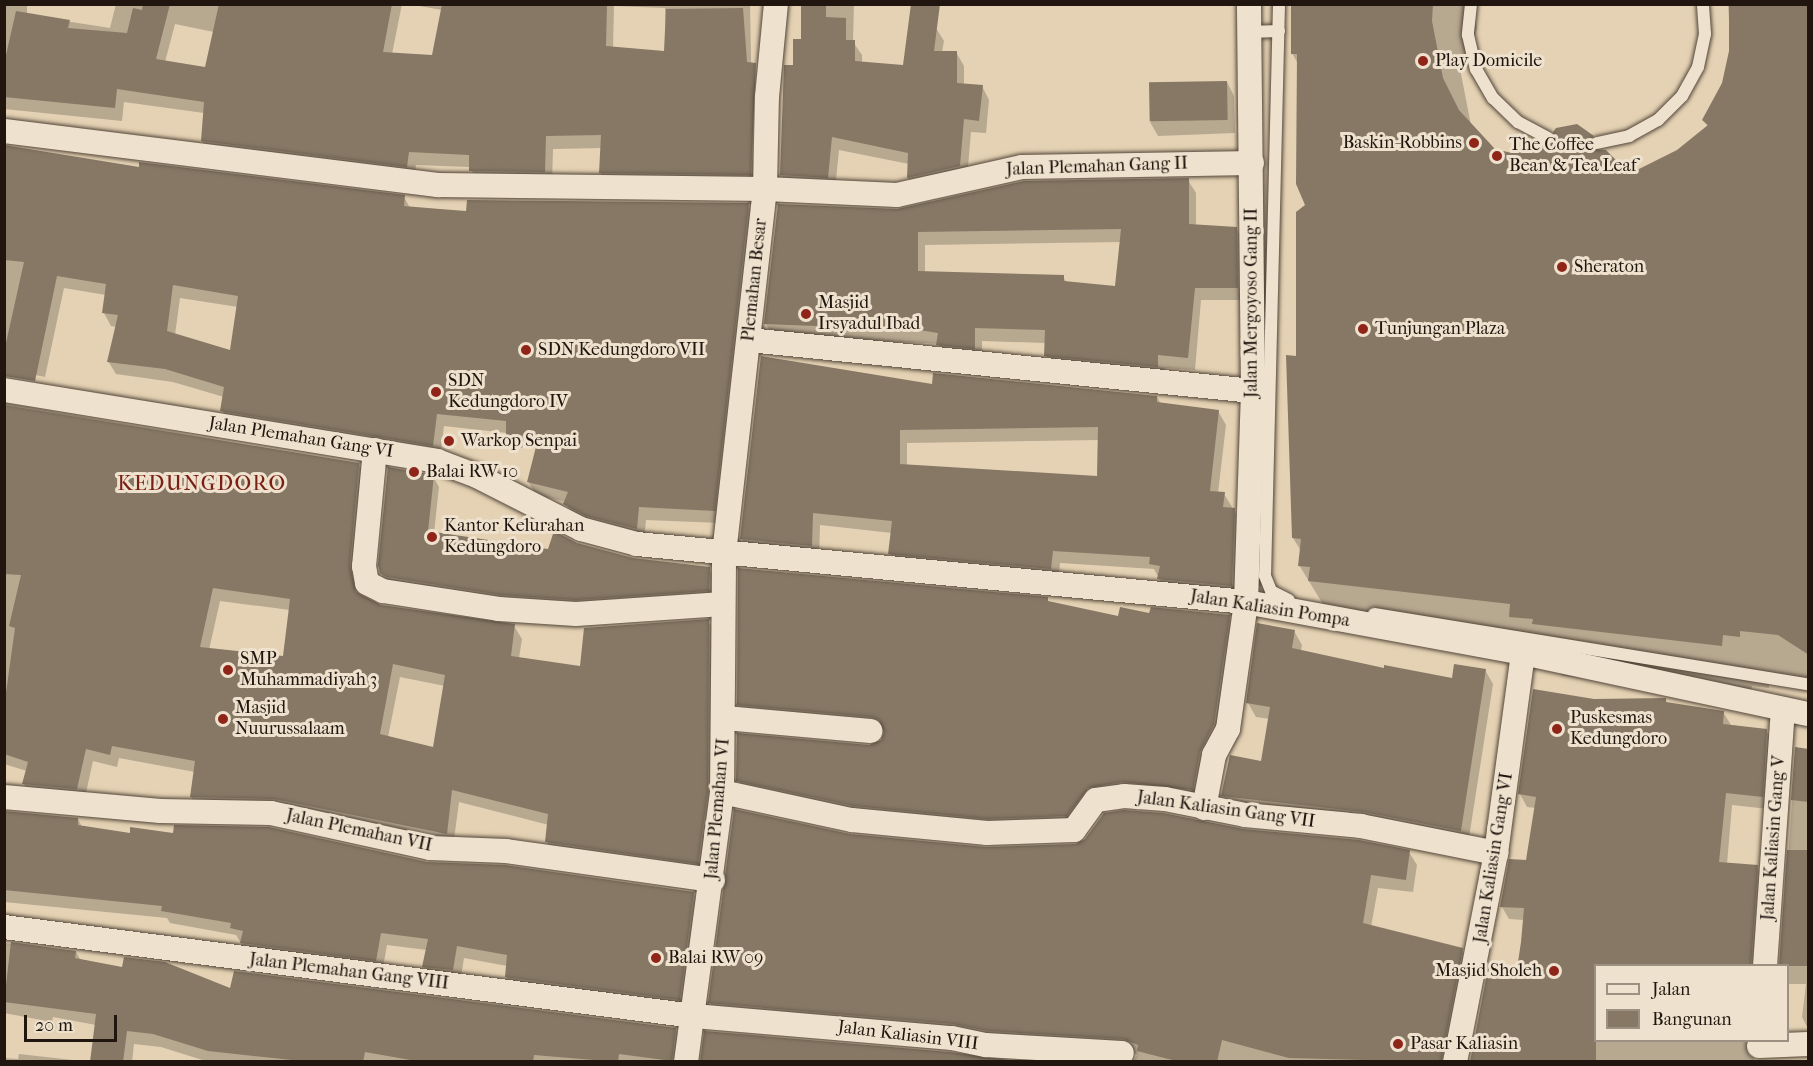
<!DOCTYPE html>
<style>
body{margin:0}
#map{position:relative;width:1813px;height:1066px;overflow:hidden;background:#e5d2b4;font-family:"IM FELL French Canon",serif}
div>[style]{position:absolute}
.shadow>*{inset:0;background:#0003}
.building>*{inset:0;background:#867865;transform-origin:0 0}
.roads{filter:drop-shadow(0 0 2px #514538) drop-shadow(0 0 2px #514538)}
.service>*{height:12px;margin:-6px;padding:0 6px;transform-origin:6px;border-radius:6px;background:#eee2ce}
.minor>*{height:24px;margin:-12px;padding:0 12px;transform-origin:12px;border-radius:12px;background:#eee2ce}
.dots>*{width:16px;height:16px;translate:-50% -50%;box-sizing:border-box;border:3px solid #eee2ce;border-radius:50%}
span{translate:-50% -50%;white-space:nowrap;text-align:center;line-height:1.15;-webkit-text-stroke:6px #eee2ce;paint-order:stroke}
.poi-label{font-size:18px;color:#20160f}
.left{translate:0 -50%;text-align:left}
.right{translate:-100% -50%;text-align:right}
.street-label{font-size:18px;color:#20160f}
.quarter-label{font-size:21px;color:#7a1f14;letter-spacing:1.5px}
.frame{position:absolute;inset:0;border:6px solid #20160f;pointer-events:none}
.legend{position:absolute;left:1594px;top:964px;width:195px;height:78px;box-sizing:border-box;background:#eee2ce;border:2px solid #9c9082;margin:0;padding:8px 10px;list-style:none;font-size:18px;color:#20160f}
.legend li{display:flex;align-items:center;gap:12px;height:30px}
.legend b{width:30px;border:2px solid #9c9082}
.scale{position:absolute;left:24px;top:1015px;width:93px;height:27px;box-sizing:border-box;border:3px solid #20160f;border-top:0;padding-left:8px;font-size:18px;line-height:21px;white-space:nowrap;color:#20160f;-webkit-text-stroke:4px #eee2ce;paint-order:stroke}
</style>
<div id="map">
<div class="shadow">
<i style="clip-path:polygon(evenodd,4px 4px,27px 4px,27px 15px,110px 28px,116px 4px,402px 4px,392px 54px,433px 56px,442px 10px,408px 4px,750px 4px,753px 163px,758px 172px,758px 187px,608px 186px,600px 172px,601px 148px,553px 149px,552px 185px,478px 184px,470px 167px,416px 165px,414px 179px,210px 154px,202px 141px,204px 113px,124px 102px,122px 121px,4px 109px,4px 4px,614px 6px,665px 8px,666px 52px,613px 49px,614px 6px,4px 4px,175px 24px,214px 32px,206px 69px,165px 62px,175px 24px)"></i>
<i style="clip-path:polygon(802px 4px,854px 4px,853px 42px,862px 55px,862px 63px,905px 66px,936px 28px,944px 41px,942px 52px,956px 52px,964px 66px,964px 85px,982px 86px,989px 100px,986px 133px,971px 132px,967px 179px,916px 191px,908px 178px,909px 164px,839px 150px,835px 190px,789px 188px,781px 175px,795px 67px,802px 41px)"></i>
<i style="clip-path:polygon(1294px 4px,1472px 4px,1477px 28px,1461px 74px,1471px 125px,1494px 150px,1512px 155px,1592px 137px,1601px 152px,1628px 170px,1647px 169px,1678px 152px,1708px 127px,1703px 120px,1723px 84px,1731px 51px,1728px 4px,1808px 4px,1808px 686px,1769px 681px,1769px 688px,1752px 686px,1751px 697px,1563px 676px,1532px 654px,1340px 632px,1299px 565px,1301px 551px,1293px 538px,1297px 357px,1307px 205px,1298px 64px,1292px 53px)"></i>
<i style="clip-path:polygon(1227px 82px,1234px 96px,1235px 133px,1158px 136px,1150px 122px)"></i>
<i style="clip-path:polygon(evenodd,4px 147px,140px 169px,404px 197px,410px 208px,468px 212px,748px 205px,756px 218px,721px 523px,646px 520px,644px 542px,573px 517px,566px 502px,536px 495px,528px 481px,537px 448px,515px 448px,507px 433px,444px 426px,440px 458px,230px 424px,222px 411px,224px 397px,173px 382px,116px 374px,108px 361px,117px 327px,111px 326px,104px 313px,106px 295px,64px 288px,45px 377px,13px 370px,4px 363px,4px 147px,180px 298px,238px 307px,231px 352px,175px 335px,180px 298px)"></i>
<i style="clip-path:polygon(evenodd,1188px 180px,1196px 193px,1196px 226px,1236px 228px,1244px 241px,1244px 300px,1201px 300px,1195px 370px,1165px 368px,1164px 380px,1053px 368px,1046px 355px,1046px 343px,982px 341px,982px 361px,946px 357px,938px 344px,927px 343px,773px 337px,766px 324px,897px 211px,1188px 180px,1121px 242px,1116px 288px,1067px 283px,1063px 277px,925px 273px,925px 245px,1121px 242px)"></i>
<i style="clip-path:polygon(evenodd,762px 357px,934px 386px,1157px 397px,1161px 404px,1218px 411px,1226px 425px,1218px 493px,1224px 494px,1242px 523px,1239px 599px,1166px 592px,1154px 569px,1060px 563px,1058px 582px,897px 567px,890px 553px,892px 533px,820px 525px,819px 559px,749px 552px,742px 539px,762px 357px,1100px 440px,1099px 477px,907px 466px,907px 443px,1100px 440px)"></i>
<i style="clip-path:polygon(evenodd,4px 403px,359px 464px,366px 477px,356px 579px,360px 596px,380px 607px,514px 626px,522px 639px,519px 658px,582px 667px,708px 621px,716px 634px,714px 805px,705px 876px,554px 855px,547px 842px,549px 825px,459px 802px,453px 847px,199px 810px,191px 797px,195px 772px,119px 758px,117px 767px,93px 761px,84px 802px,31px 797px,24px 784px,27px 771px,4px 764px,4px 403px,220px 601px,290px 610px,284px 657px,209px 650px,220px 601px,4px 403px,400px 677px,445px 686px,434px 749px,388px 737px,400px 677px)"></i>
<i style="clip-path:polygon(433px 476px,439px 487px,434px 533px,549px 550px,577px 544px,633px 559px,709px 569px,715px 579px,715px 601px,583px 610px,387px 584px,381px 573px)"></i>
<i style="clip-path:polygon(1047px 599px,1050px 603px,1119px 618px,1229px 616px,1237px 631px,1201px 804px,1096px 802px,1075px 830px,996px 833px,746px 795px,738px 780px,869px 747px,882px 741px,885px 733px,747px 719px,738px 704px)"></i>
<i style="clip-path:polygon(1294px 631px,1302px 645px,1301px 651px,1385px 670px,1453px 680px,1485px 670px,1493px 684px,1468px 844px,1230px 809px,1222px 795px,1262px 763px,1270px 719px,1256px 717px,1248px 703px)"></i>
<i style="clip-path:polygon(1665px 700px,1668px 704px,1723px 712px,1731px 725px,1766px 730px,1774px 743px,1769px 809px,1732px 805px,1727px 864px,1757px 867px,1764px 880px,1758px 966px,1596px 966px,1596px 1040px,1757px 1040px,1754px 1062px,1585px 1062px,1518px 970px,1524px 920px,1509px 919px,1502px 907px,1528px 862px,1536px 808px,1527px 807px,1520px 794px,1594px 701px)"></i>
<i style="clip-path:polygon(1796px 749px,1808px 750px,1808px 1029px,1802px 1017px,1806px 984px,1788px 984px,1788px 966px,1780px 966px)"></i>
<i style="clip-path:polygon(4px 813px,78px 819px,82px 827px,131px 834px,693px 893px,701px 906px,687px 1012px,514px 990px,506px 977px,507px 966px,464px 958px,460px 983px,431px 979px,424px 966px,427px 950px,387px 945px,382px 973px,249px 956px,236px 935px,170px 923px,167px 918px,4px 902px)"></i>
<i style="clip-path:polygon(1243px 831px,1409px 852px,1417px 865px,1413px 892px,1378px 888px,1371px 927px,1462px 950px,1469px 963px,1450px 1062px,1133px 1062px,1137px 1055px,1131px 1051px,717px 1016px,710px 1003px,850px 836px,986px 849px,1075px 846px)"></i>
<i style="clip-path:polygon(4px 943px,76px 952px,81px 961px,231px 990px,675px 1029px,683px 1042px,681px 1062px,304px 1062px,306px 1023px,293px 1062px,209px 1062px,161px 1047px,134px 1044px,132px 1062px,91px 1062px,96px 1025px,53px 1017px,52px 1022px,4px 1013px)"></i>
<i style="clip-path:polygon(19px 1054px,91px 1062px,4px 1062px,4px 1058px,18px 1059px)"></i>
</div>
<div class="building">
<i style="clip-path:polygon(143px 4px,170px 4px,156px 59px,205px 67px,219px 4px,392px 4px,383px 52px,432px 55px,442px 4px,607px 4px,606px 46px,664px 51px,666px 9px,743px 8px,747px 62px,756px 63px,751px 175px,599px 173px,601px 135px,546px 136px,545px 172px,469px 171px,469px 155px,409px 152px,407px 167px,201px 141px,204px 102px,117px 89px,115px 108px,4px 97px,4px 64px,16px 11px,70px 20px,68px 28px,127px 33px,133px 8px,142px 10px)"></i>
<i style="clip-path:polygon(801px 4px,826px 4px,826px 17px,846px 18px,846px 40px,855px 40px,855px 61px,903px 65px,911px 4px,940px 4px,934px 51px,957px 51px,957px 83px,983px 85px,979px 121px,964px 119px,960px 166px,907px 178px,908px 153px,832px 137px,828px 178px,780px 175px,784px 65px,793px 65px,793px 39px,801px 39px)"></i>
<i style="clip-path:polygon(1291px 4px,1433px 4px,1432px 21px,1443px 78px,1459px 110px,1495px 149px,1512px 153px,1529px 149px,1537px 142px,1549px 146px,1555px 141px,1553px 132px,1556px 128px,1577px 124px,1594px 136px,1589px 141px,1591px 149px,1606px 150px,1620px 164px,1639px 169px,1677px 150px,1708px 125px,1702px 120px,1722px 83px,1729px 51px,1729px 4px,1809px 4px,1809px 655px,1778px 635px,1740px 631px,1740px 637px,1723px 635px,1722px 646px,1532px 624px,1533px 619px,1509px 617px,1510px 604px,1308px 581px,1310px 567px,1298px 566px,1301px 539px,1292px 538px,1286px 355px,1296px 356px,1296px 212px,1305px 205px,1296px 184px,1297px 54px,1291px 54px)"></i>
<i style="left:1227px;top:81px;width:39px;height:78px;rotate:89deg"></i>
<i style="clip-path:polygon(evenodd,4px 145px,139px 167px,139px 162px,405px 195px,404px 206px,440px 209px,466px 211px,467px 200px,749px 203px,715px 511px,639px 507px,637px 529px,586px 516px,563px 504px,568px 492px,527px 482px,539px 435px,506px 436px,506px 421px,437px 414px,433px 446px,220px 411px,224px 387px,165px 369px,107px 362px,118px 315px,102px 313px,106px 284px,57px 276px,35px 381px,4px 376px,4px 352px,24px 262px,4px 260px,4px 145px,173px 285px,238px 296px,230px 350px,167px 331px,173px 285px)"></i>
<i style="clip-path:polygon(evenodd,1189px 178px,1189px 224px,1237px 227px,1238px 288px,1195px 288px,1188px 358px,1158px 355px,1158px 367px,1044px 356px,1045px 330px,975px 328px,975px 349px,936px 345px,938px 333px,919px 330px,764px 324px,778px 204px,897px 209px,1024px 181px,1189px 178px,1121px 229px,1115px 286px,1064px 281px,1064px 275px,918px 271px,918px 232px,1121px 229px)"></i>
<i style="clip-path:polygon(evenodd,761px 356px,932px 384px,933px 373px,1157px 396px,1157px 402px,1219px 410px,1210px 491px,1225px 492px,1223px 507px,1235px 508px,1232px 586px,1157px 579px,1160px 566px,1149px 564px,1150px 557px,1053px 551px,1051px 569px,888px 554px,892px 521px,813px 513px,812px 546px,740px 539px,761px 356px,1098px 427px,1097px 476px,900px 464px,900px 430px,1098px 427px)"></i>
<i style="clip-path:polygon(evenodd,4px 405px,359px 463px,350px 565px,356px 592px,381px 605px,515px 624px,511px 656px,580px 666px,584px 628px,709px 619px,708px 791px,698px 864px,545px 842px,548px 814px,452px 790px,447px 834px,274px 799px,190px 797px,195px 761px,112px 746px,110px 755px,86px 749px,77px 789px,22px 784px,28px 762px,4px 754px,4px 707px,15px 628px,9px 626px,21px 575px,4px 574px,4px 405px,213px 588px,290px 599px,283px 656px,200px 647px,213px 588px,4px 405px,393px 664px,445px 675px,433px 747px,380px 734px,393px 664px)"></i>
<i style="clip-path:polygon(388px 467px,434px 475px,428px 531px,548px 549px,554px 531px,577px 543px,633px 558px,710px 567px,709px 591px,576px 600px,501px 595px,387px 577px,380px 573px,378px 565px)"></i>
<i style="clip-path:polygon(738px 568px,1048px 597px,1048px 601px,1118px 616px,1120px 607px,1149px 613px,1151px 607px,1230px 615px,1214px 724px,1200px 752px,1193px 790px,1122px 782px,1088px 788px,1067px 816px,987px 819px,854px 806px,736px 781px,737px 733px,869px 745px,881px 740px,884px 732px,879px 720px,871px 717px,737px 705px)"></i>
<i style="clip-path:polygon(1257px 623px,1295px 630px,1292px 648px,1384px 668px,1384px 665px,1452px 678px,1454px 664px,1486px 669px,1461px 831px,1364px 812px,1221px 796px,1230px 755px,1261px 761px,1270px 707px,1246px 703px)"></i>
<i style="clip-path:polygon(1533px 689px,1594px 699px,1666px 698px,1666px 702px,1724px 711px,1723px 724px,1767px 729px,1763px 797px,1726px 793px,1719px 862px,1758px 865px,1751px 966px,1596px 966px,1596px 1062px,1470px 1062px,1489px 963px,1517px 969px,1521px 942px,1524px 908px,1500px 907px,1509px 859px,1526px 860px,1536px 797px,1518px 794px)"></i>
<i style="clip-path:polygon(1795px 747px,1809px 749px,1809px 802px,1791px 800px)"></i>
<i style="clip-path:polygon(734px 809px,850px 834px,986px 847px,1075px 844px,1085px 839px,1104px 813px,1124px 810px,1163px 813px,1244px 829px,1359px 840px,1410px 850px,1406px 880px,1371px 875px,1363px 923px,1463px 948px,1441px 1062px,1289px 1058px,1222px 1040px,1217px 1062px,1180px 1062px,1137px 1051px,1138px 1045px,1123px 1039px,988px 1031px,953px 1024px,708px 1003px)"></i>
<i style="clip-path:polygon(4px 811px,78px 818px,78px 825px,130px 833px,130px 827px,173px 833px,174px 825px,269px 827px,427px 862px,505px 865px,694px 892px,680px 1000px,505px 977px,507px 955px,457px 946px,453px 970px,422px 967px,428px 939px,381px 933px,376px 961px,240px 943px,243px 931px,230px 928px,231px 923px,161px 911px,162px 906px,4px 890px)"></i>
<i style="clip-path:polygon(1787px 850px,1809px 850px,1809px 966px,1779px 966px)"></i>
<i style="clip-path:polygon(11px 942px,76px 951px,75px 958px,122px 967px,124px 957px,165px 962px,230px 988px,234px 971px,676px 1028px,672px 1061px,619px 1054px,618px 1062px,534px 1055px,533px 1062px,422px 1062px,365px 1052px,363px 1062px,311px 1062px,208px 1051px,153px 1034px,127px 1031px,123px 1062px,90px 1062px,96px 1014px,4px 1002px)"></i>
<i style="clip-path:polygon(704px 1031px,950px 1052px,1024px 1062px,700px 1062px)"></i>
</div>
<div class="roads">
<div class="service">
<i style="left:1279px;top:4px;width:572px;rotate:91.4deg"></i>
<i style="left:1265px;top:576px;width:16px;rotate:68deg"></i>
<i style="left:1271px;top:591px;width:20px;rotate:27deg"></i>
<i style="left:1471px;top:4px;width:31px;rotate:96deg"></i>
<i style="left:1468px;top:35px;width:35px;rotate:77deg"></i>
<i style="left:1476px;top:69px;width:34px;rotate:60deg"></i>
<i style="left:1493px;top:98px;width:35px;rotate:44deg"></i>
<i style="left:1518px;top:122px;width:34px;rotate:28deg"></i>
<i style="left:1249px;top:32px;width:30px;rotate:-2deg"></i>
<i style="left:1597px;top:143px;width:33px;rotate:-12deg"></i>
<i style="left:1629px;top:136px;width:33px;rotate:-29deg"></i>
<i style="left:1658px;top:120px;width:34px;rotate:-45deg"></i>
<i style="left:1682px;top:96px;width:33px;rotate:-61deg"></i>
<i style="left:1698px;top:67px;width:34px;rotate:-78deg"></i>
<i style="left:1705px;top:34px;width:30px;rotate:-94deg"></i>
<i style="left:1374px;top:614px;width:440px;rotate:9.2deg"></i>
</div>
<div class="minor">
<i style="left:4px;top:131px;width:437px;rotate:7.1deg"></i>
<i style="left:438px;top:185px;width:327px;rotate:0.7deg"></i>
<i style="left:765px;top:189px;width:132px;rotate:2.6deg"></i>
<i style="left:897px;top:195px;width:128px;rotate:-12.6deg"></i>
<i style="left:1022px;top:167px;width:230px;rotate:-1deg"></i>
<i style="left:749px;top:340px;width:507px;rotate:5.78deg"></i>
<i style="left:4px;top:390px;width:439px;rotate:9.3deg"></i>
<i style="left:437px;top:461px;width:43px;rotate:20.6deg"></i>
<i style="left:477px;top:476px;width:117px;rotate:27deg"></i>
<i style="left:581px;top:529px;width:58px;rotate:15deg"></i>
<i style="left:637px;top:544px;width:612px;rotate:5.44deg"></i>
<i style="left:1246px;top:602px;width:282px;rotate:10.4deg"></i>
<i style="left:1523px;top:653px;width:291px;rotate:12.1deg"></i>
<i style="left:375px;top:450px;width:117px;rotate:95.4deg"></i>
<i style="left:364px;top:566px;width:17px;rotate:80deg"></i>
<i style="left:367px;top:583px;width:18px;rotate:27deg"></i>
<i style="left:383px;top:591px;width:117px;rotate:8.8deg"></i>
<i style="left:499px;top:609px;width:77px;rotate:3.7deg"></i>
<i style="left:576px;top:614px;width:147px;rotate:-3.9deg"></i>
<i style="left:725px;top:718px;width:146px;rotate:5.1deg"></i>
<i style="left:722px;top:792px;width:133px;rotate:12.2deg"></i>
<i style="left:852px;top:820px;width:136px;rotate:5.5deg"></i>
<i style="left:987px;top:833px;width:87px;rotate:-2deg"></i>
<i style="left:1074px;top:830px;width:37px;rotate:-54deg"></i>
<i style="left:1096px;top:800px;width:28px;rotate:-8deg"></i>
<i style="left:1124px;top:796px;width:41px;rotate:4.2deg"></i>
<i style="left:1165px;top:799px;width:82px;rotate:11.3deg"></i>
<i style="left:1245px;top:815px;width:117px;rotate:5.4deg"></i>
<i style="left:1361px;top:826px;width:138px;rotate:11.3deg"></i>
<i style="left:4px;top:797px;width:157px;rotate:5.1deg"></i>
<i style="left:160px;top:811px;width:111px;rotate:1deg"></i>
<i style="left:271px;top:813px;width:163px;rotate:12.4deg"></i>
<i style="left:430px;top:848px;width:76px;rotate:2.3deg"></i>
<i style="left:506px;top:851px;width:209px;rotate:8deg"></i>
<i style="left:1204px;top:808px;width:54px;rotate:-79.3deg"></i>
<i style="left:1214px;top:755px;width:30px;rotate:-62deg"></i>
<i style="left:1228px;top:729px;width:128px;rotate:-81.9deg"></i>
<i style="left:1246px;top:602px;width:211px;rotate:-88.1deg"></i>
<i style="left:1253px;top:391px;width:387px;rotate:-90.6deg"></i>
<i style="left:4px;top:927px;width:696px;rotate:7.35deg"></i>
<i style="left:694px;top:1016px;width:259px;rotate:4.9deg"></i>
<i style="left:952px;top:1038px;width:35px;rotate:12deg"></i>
<i style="left:986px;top:1045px;width:136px;rotate:3.4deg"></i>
<i style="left:1765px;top:966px;width:257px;rotate:-86deg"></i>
<i style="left:1759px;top:1046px;width:49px;rotate:-2.3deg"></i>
<i style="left:686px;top:1062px;width:272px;rotate:-82.4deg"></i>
<i style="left:722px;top:792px;width:238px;rotate:-89.5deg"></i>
<i style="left:724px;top:554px;width:367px;rotate:-83.6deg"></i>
<i style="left:765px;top:189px;width:92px;rotate:-88.8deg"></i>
<i style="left:767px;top:97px;width:93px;rotate:-84.5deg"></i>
<i style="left:1455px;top:1062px;width:213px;rotate:-78.9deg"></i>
<i style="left:1496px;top:853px;width:202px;rotate:-82.3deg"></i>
</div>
</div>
<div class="dots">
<i style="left:1423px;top:61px;background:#8f2418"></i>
<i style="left:1474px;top:143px;background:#8f2418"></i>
<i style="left:1497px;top:156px;background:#8f2418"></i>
<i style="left:1562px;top:267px;background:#8f2418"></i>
<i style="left:806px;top:314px;background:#8f2418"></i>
<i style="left:1363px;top:329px;background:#8f2418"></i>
<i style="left:526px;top:350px;background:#8f2418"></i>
<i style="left:436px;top:392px;background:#8f2418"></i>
<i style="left:449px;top:441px;background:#8f2418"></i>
<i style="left:414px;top:472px;background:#8f2418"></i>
<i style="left:432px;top:537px;background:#8f2418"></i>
<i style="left:228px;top:670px;background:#8f2418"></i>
<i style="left:223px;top:719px;background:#8f2418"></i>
<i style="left:1557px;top:729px;background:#8f2418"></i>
<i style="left:656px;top:958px;background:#8f2418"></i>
<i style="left:1554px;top:971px;background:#8f2418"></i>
<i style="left:1398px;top:1044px;background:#8f2418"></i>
</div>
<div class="poi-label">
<span class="left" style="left:1435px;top:61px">Play Domicile</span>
<span class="right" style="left:1462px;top:143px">Baskin-Robbins</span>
<span class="left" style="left:1509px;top:156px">The Coffee<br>Bean &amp; Tea Leaf</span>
<span class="left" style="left:1574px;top:267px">Sheraton</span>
<span class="left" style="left:818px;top:314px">Masjid<br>Irsyadul Ibad</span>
<span class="left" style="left:1375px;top:329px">Tunjungan Plaza</span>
<span class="left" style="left:538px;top:350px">SDN Kedungdoro VII</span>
<span class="left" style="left:448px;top:392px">SDN<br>Kedungdoro IV</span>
<span class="left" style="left:461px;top:441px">Warkop Senpai</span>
<span class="left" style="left:426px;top:472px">Balai RW 10</span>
<span class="left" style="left:444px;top:537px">Kantor Kelurahan<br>Kedungdoro</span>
<span class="left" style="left:240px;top:670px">SMP<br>Muhammadiyah 3</span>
<span class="left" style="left:235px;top:719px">Masjid<br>Nuurussalaam</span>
<span class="left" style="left:1570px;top:729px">Puskesmas<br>Kedungdoro</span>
<span class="left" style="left:668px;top:958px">Balai RW 09</span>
<span class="right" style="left:1542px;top:971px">Masjid Sholeh</span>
<span class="left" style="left:1410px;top:1044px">Pasar Kaliasin</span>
</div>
<div class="street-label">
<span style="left:1097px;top:167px;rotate:-2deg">Jalan Plemahan Gang II</span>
<span style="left:755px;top:280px;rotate:-84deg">Plemahan Besar</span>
<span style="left:1252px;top:303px;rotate:-90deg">Jalan Mergoyoso Gang II</span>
<span style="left:301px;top:438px;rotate:9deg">Jalan Plemahan Gang VI</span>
<span style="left:1270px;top:609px;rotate:9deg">Jalan Kaliasin Pompa</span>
<span style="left:718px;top:809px;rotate:-85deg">Jalan Plemahan VI</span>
<span style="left:1226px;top:810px;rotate:8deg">Jalan Kaliasin Gang VII</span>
<span style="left:359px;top:831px;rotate:12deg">Jalan Plemahan VII</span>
<span style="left:1774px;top:838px;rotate:-86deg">Jalan Kaliasin Gang V</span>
<span style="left:1494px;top:858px;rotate:-81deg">Jalan Kaliasin Gang VI</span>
<span style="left:349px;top:972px;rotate:7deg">Jalan Plemahan Gang VIII</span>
<span style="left:908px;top:1036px;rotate:7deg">Jalan Kaliasin VIII</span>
</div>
<div class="quarter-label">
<span style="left:202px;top:483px">KEDUNGDORO</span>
</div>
<div class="frame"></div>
<ul class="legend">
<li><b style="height:8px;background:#eee2ce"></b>Jalan</li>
<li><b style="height:16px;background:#867865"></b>Bangunan</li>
</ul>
<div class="scale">20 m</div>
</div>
